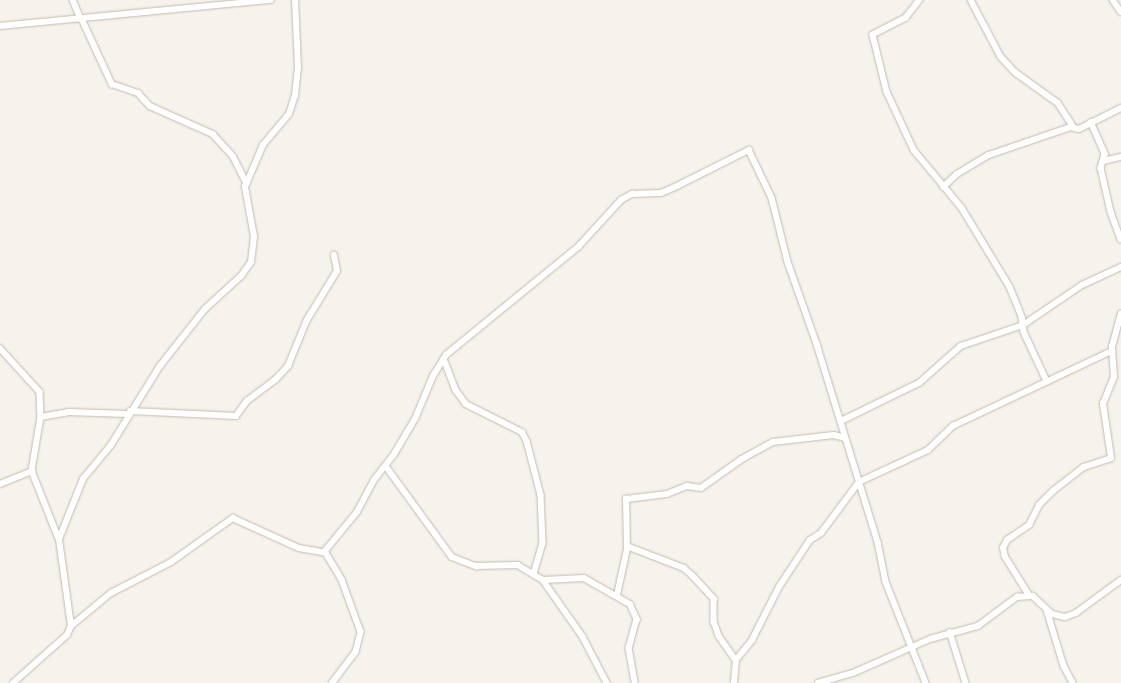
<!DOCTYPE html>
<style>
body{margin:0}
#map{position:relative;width:1121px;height:683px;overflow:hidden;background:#f6f3ec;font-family:Overpass,sans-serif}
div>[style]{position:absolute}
.roads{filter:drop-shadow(0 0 1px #c2bbae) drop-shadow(0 0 1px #c2bbae)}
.minor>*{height:5.5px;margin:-2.75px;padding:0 2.75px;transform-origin:2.75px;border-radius:2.75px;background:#fff}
span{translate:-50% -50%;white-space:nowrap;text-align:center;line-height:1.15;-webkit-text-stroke:4.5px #fff;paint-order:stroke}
</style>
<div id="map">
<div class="roads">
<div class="minor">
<i style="left:73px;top:0;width:21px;rotate:67deg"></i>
<i style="left:920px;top:0;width:23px;rotate:128deg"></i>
<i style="left:906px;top:18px;width:37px;rotate:153deg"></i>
<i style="left:873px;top:35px;width:59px;rotate:76.2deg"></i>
<i style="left:887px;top:92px;width:64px;rotate:65deg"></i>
<i style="left:914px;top:150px;width:75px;rotate:50.4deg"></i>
<i style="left:962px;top:208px;width:92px;rotate:58.7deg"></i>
<i style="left:1010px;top:287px;width:32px;rotate:68deg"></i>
<i style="left:1022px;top:317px;width:15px;rotate:82deg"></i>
<i style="left:1024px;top:332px;width:54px;rotate:64.9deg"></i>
<i style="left:971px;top:0;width:64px;rotate:62.2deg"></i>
<i style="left:1001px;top:57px;width:21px;rotate:47deg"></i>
<i style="left:1015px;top:72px;width:53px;rotate:35.8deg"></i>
<i style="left:1058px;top:103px;width:27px;rotate:57deg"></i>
<i style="left:1113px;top:0;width:14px;rotate:56deg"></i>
<i style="left:82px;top:19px;width:72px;rotate:65.2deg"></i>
<i style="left:112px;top:84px;width:28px;rotate:19deg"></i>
<i style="left:138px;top:93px;width:18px;rotate:47deg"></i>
<i style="left:150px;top:106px;width:69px;rotate:24deg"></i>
<i style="left:213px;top:134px;width:30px;rotate:48deg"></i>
<i style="left:233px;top:156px;width:29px;rotate:63deg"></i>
<i style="left:0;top:26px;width:272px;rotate:-5.5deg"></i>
<i style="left:1091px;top:122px;width:35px;rotate:66deg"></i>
<i style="left:1105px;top:154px;width:15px;rotate:106deg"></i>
<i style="left:1101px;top:168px;width:45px;rotate:77.2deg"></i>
<i style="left:1111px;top:212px;width:29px;rotate:70deg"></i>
<i style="left:1103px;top:161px;width:18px;rotate:-13deg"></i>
<i style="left:943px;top:187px;width:19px;rotate:-43deg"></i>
<i style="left:957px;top:174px;width:37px;rotate:-31deg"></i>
<i style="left:989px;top:155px;width:87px;rotate:-18.9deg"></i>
<i style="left:1071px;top:127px;width:8px;rotate:14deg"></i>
<i style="left:1079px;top:129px;width:47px;rotate:-26.6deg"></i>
<i style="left:0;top:348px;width:59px;rotate:47.7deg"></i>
<i style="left:40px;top:392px;width:25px;rotate:88deg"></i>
<i style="left:41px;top:417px;width:55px;rotate:99.5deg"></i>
<i style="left:32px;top:471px;width:73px;rotate:68.3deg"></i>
<i style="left:444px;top:359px;width:33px;rotate:69deg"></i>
<i style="left:456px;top:390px;width:17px;rotate:54deg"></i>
<i style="left:466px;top:404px;width:63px;rotate:26.6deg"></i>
<i style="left:522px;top:432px;width:10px;rotate:61deg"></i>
<i style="left:527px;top:441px;width:56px;rotate:75.5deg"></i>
<i style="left:541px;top:495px;width:48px;rotate:87.6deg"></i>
<i style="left:543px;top:543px;width:32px;rotate:106deg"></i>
<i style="left:130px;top:411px;width:106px;rotate:2.7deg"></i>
<i style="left:236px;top:416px;width:19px;rotate:-54deg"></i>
<i style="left:247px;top:401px;width:36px;rotate:-37deg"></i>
<i style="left:276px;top:379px;width:18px;rotate:-47deg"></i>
<i style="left:288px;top:366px;width:50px;rotate:-67.6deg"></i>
<i style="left:307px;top:320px;width:57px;rotate:-58.5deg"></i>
<i style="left:337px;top:271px;width:16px;rotate:-101deg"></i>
<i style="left:41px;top:417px;width:27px;rotate:-10deg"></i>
<i style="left:68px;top:412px;width:60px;rotate:1.9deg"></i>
<i style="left:841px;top:421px;width:87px;rotate:-26deg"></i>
<i style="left:919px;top:383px;width:56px;rotate:-41.4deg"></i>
<i style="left:961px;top:346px;width:65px;rotate:-18.7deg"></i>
<i style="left:1023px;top:325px;width:71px;rotate:-34.1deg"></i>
<i style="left:1082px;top:285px;width:43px;rotate:-24.8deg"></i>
<i style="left:386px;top:466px;width:112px;rotate:54deg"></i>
<i style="left:452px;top:557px;width:26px;rotate:21deg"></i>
<i style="left:476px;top:566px;width:42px;rotate:-1.4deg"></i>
<i style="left:518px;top:565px;width:29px;rotate:31deg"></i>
<i style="left:543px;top:580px;width:70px;rotate:54.9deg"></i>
<i style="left:583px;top:637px;width:52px;rotate:62.4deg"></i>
<i style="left:0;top:484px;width:35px;rotate:-22deg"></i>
<i style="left:627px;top:546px;width:61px;rotate:21.1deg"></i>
<i style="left:684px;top:568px;width:11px;rotate:41deg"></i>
<i style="left:692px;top:575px;width:33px;rotate:47deg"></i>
<i style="left:714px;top:599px;width:23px;rotate:90deg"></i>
<i style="left:714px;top:622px;width:15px;rotate:70deg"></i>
<i style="left:719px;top:636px;width:29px;rotate:55deg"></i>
<i style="left:325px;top:551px;width:50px;rotate:-50.6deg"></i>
<i style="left:357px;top:512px;width:36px;rotate:-62deg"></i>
<i style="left:374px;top:480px;width:31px;rotate:-52deg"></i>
<i style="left:393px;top:456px;width:43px;rotate:-59.3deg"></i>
<i style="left:415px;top:419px;width:47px;rotate:-67.3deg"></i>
<i style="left:433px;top:376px;width:25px;rotate:-58deg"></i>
<i style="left:446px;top:355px;width:171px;rotate:-39.3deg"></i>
<i style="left:578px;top:247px;width:64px;rotate:-47.5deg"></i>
<i style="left:621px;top:200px;width:13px;rotate:-29deg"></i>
<i style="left:632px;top:194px;width:29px;rotate:-2deg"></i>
<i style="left:661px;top:193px;width:13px;rotate:-23deg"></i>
<i style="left:673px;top:188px;width:85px;rotate:-26.6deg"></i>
<i style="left:749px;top:150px;width:53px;rotate:64.4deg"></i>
<i style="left:772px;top:198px;width:66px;rotate:76deg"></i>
<i style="left:788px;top:262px;width:87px;rotate:70.5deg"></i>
<i style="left:817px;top:344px;width:207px;rotate:72.9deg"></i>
<i style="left:878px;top:542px;width:41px;rotate:78.7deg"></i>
<i style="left:886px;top:582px;width:109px;rotate:68.4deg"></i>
<i style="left:543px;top:580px;width:41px;rotate:-2.8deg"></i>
<i style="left:584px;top:578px;width:53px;rotate:29.5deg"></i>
<i style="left:630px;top:604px;width:17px;rotate:65deg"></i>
<i style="left:637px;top:619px;width:30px;rotate:105deg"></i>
<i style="left:629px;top:648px;width:36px;rotate:80deg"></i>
<i style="left:1028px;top:594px;width:44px;rotate:-121.9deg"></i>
<i style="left:1005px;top:557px;width:9px;rotate:-103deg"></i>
<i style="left:1003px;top:548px;width:9px;rotate:-63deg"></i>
<i style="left:1007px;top:540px;width:27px;rotate:-34deg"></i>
<i style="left:1029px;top:525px;width:22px;rotate:-63deg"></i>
<i style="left:1039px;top:505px;width:20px;rotate:-45deg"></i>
<i style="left:1053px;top:491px;width:39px;rotate:-38deg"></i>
<i style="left:1084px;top:467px;width:28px;rotate:-18deg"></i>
<i style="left:1111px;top:458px;width:55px;rotate:-98.4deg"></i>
<i style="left:1103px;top:404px;width:29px;rotate:-68deg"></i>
<i style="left:1114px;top:377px;width:30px;rotate:-94deg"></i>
<i style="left:1112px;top:347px;width:34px;rotate:-75deg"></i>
<i style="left:617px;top:595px;width:47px;rotate:-77.7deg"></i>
<i style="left:627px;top:549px;width:50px;rotate:-91.1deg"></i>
<i style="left:626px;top:499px;width:41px;rotate:-7deg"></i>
<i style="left:667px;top:494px;width:22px;rotate:-22deg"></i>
<i style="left:687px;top:486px;width:14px;rotate:8deg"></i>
<i style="left:701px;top:488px;width:50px;rotate:-35.3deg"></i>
<i style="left:742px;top:459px;width:35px;rotate:-29deg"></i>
<i style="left:773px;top:442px;width:61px;rotate:-6.5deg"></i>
<i style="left:834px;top:435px;width:11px;rotate:15deg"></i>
<i style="left:1047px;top:610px;width:59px;rotate:73.1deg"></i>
<i style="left:1064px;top:666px;width:19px;rotate:62deg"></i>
<i style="left:71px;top:626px;width:52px;rotate:-39.5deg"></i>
<i style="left:111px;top:593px;width:68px;rotate:-27.3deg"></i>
<i style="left:171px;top:562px;width:76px;rotate:-35.4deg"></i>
<i style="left:233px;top:518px;width:72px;rotate:24.4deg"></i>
<i style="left:299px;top:548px;width:27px;rotate:10deg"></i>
<i style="left:326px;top:553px;width:31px;rotate:59deg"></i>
<i style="left:342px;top:580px;width:55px;rotate:69.9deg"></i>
<i style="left:361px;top:632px;width:21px;rotate:104deg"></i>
<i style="left:356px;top:652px;width:39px;rotate:127deg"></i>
<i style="left:950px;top:632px;width:53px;rotate:72.6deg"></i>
<i style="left:13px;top:683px;width:72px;rotate:-41.6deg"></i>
<i style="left:67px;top:635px;width:10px;rotate:-66deg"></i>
<i style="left:71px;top:626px;width:88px;rotate:-97.9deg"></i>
<i style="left:59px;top:539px;width:65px;rotate:-68.2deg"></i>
<i style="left:83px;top:479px;width:44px;rotate:-50.5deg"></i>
<i style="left:111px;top:445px;width:93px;rotate:-58.2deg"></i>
<i style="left:160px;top:366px;width:73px;rotate:-51.7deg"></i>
<i style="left:205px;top:309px;width:49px;rotate:-42.5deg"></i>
<i style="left:241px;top:276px;width:17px;rotate:-54deg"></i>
<i style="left:251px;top:262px;width:25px;rotate:-83deg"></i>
<i style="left:254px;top:237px;width:51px;rotate:-100.2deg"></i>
<i style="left:245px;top:187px;width:46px;rotate:-66.8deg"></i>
<i style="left:263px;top:145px;width:40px;rotate:-50deg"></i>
<i style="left:289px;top:114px;width:19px;rotate:-72deg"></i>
<i style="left:295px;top:96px;width:28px;rotate:-84deg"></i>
<i style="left:298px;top:68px;width:68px;rotate:-92.5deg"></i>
<i style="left:734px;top:683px;width:23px;rotate:-85deg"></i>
<i style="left:736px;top:660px;width:26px;rotate:-51deg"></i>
<i style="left:752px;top:640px;width:59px;rotate:-63deg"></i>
<i style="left:779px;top:587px;width:56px;rotate:-56.6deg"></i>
<i style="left:810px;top:540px;width:13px;rotate:-32deg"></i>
<i style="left:821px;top:533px;width:64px;rotate:-53.3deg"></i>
<i style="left:859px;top:482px;width:76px;rotate:-24.9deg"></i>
<i style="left:928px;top:450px;width:35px;rotate:-44deg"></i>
<i style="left:953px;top:426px;width:176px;rotate:-25.3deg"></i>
<i style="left:818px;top:683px;width:36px;rotate:-16deg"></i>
<i style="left:853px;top:673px;width:84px;rotate:-23.8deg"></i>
<i style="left:930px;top:639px;width:50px;rotate:-15.2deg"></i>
<i style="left:978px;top:626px;width:49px;rotate:-36.6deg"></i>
<i style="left:1017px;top:597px;width:16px;rotate:-4deg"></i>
<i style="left:1033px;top:596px;width:26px;rotate:43deg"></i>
<i style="left:1052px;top:614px;width:13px;rotate:13deg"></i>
<i style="left:1065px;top:617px;width:12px;rotate:-20deg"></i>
<i style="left:1076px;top:613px;width:56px;rotate:-36.3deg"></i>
</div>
</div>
</div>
